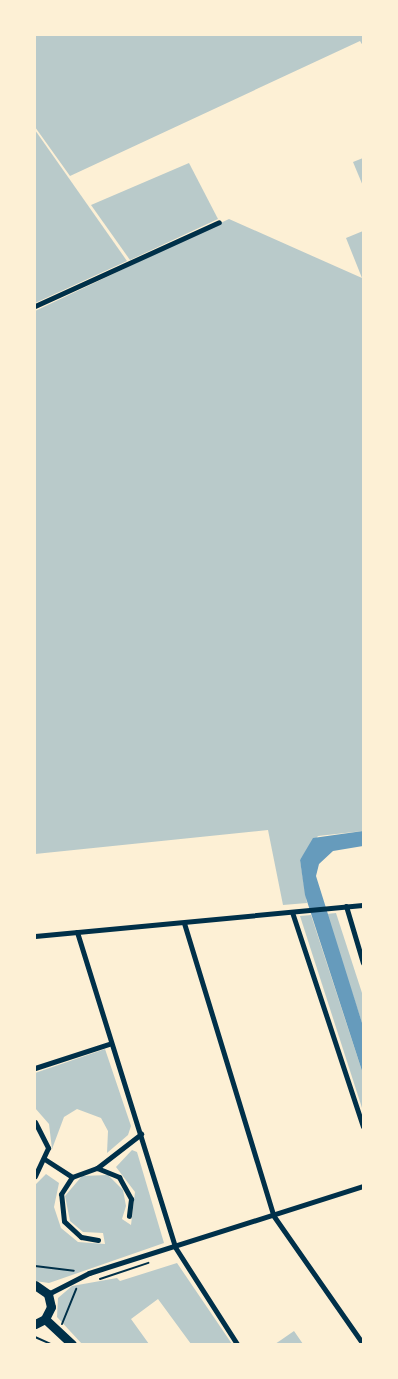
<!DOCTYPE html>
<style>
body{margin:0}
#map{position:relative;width:398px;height:1379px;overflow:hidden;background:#fdf0d5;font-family:Inter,sans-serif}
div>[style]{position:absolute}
.green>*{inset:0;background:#b9caca}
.water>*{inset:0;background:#669bbc}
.path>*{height:2px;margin:-1px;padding:0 1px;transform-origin:1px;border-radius:1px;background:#003049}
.minor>*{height:5px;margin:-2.5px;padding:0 2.5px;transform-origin:2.5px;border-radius:2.5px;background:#003049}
.secondary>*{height:9px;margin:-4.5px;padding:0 4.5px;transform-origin:4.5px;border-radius:4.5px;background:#003049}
span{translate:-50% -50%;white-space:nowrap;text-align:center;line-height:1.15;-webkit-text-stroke:4.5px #fdf0d5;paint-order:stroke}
.frame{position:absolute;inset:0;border:36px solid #fdf0d5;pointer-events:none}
</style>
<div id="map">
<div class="green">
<i style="clip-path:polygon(35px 35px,363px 35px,363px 46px,360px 41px,70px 176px,35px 127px)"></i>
<i style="clip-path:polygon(35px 130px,127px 261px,35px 303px)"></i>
<i style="clip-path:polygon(363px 158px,363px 186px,353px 162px)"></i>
<i style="clip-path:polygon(189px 163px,218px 219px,130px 260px,91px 205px)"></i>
<i style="clip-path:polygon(229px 219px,362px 278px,346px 238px,363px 231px,363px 831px,318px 836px,300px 860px,307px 903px,283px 905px,268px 830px,35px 854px,35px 311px)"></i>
<i style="clip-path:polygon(336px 913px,363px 996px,363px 1026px,326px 914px)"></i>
<i style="clip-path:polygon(311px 915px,363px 1074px,363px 1111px,300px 916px)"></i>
<i style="clip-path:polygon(105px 1049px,131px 1126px,128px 1135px,107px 1153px,108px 1131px,101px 1118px,77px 1109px,64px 1117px,52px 1149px,49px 1124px,35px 1108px,35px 1073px)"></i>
<i style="clip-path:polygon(132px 1150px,137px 1152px,164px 1243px,49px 1283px,35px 1281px,35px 1185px,46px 1174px,59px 1183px,54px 1207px,61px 1228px,78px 1242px,105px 1244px,103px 1233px,83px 1232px,70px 1221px,65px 1196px,82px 1176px,108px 1175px,123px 1190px,126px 1206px,122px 1219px,131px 1225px,135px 1192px,116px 1167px)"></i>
<i style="clip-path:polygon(177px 1263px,232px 1344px,191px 1344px,158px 1299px,131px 1319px,149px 1344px,82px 1344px,57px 1317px,58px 1298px,72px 1286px,117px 1278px,120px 1281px)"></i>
<i style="clip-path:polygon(294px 1331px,303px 1344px,275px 1344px,281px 1340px)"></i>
</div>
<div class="water">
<i style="clip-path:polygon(363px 831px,363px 846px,333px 851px,319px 864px,316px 876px,363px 1026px,363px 1074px,305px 895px,300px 860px,313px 838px)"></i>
</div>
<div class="path">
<i style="left:35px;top:1266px;width:39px;rotate:7deg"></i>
<i style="left:100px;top:1279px;width:51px;rotate:-18.4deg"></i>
<i style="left:62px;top:1324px;width:38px;rotate:-68deg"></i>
<i style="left:35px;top:1337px;width:17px;rotate:24deg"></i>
</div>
<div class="minor">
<i style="left:35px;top:306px;width:202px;rotate:-24.5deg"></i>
<i style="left:346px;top:906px;width:59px;rotate:73.4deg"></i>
<i style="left:292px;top:912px;width:226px;rotate:71.7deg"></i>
<i style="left:184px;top:923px;width:305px;rotate:73deg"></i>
<i style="left:273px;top:1215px;width:157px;rotate:55.1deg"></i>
<i style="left:77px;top:932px;width:330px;rotate:72.7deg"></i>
<i style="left:175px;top:1247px;width:115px;rotate:57.4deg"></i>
<i style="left:35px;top:936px;width:329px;rotate:-5.4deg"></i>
<i style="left:35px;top:1068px;width:78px;rotate:-18deg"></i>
<i style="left:35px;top:1122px;width:29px;rotate:63deg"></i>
<i style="left:48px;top:1148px;width:31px;rotate:115deg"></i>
<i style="left:46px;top:1160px;width:31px;rotate:33deg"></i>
<i style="left:97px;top:1168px;width:56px;rotate:-37.7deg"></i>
<i style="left:98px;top:1240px;width:17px;rotate:-170deg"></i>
<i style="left:81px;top:1237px;width:23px;rotate:-137deg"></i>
<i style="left:64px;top:1221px;width:27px;rotate:-96deg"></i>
<i style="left:61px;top:1194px;width:20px;rotate:-57deg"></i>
<i style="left:72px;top:1177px;width:27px;rotate:-20deg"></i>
<i style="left:97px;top:1168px;width:24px;rotate:22deg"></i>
<i style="left:119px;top:1177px;width:25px;rotate:61deg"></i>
<i style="left:131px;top:1199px;width:17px;rotate:97deg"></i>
<i style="left:48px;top:1294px;width:46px;rotate:-27.1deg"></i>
<i style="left:89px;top:1273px;width:287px;rotate:-17.6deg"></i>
</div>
<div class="secondary">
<i style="left:35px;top:1285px;width:16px;rotate:35deg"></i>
<i style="left:48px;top:1294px;width:13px;rotate:77deg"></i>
<i style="left:51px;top:1307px;width:13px;rotate:117deg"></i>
<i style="left:45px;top:1319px;width:11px;rotate:153deg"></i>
<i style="left:45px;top:1319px;width:37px;rotate:43deg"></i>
</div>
<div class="frame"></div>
</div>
